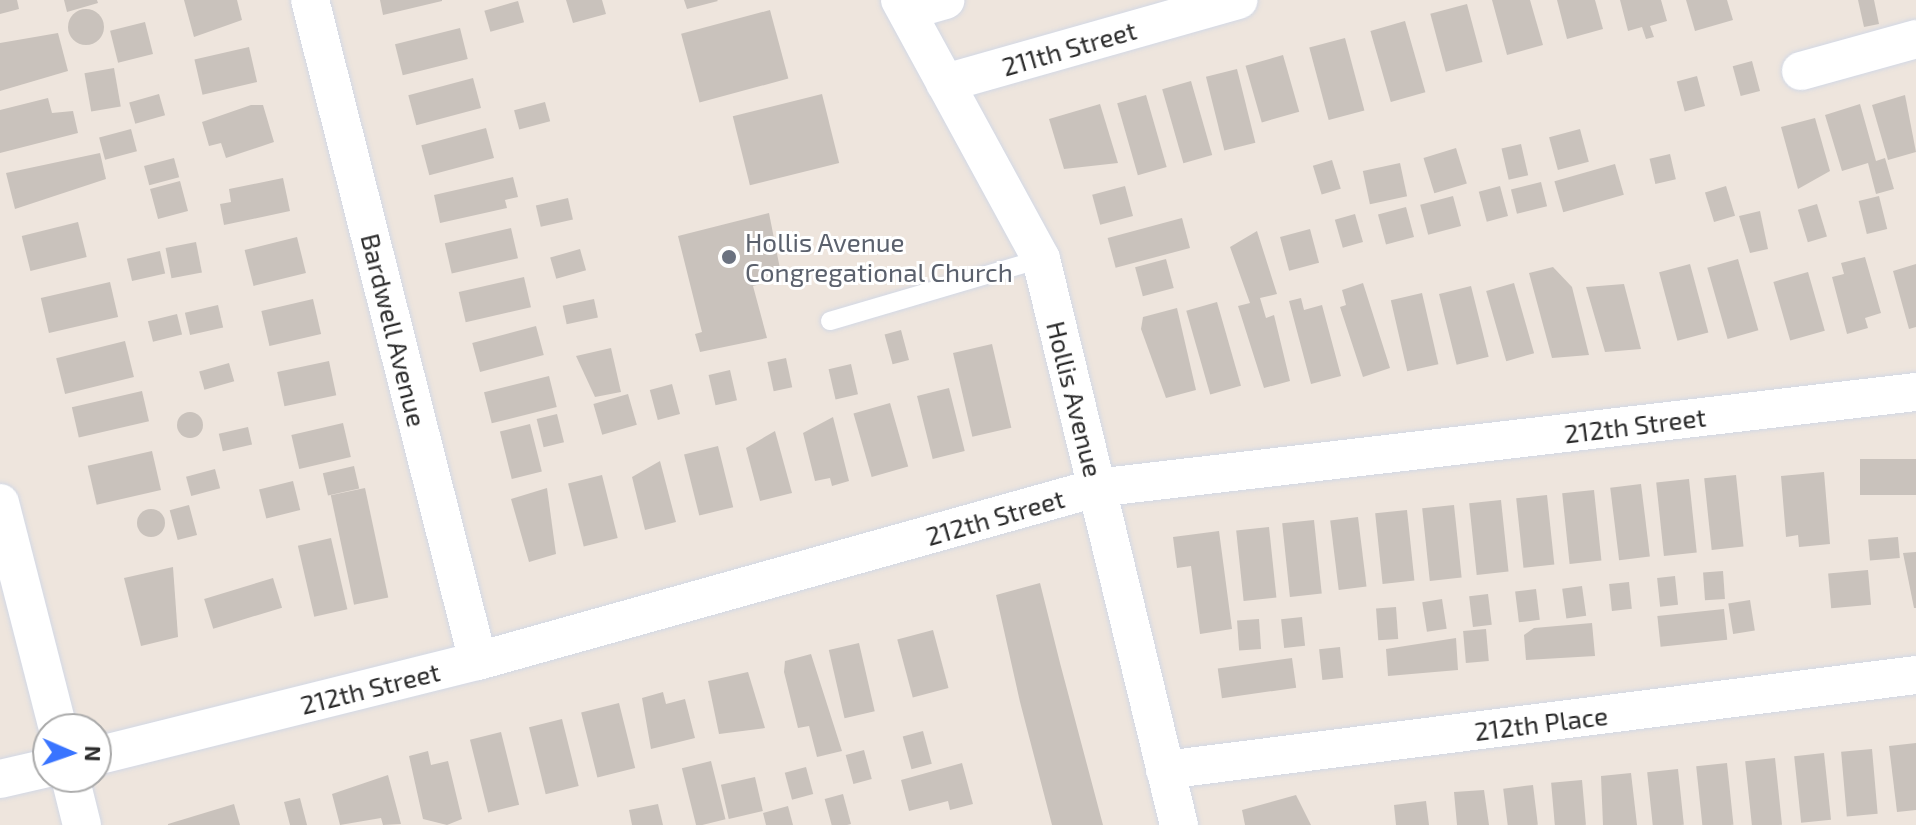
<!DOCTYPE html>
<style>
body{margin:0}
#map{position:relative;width:1916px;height:825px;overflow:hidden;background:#eee5dd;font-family:"Exo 2",sans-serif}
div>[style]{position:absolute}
.building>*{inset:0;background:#c9c2bc;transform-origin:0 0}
.round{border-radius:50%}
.roads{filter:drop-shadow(0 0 2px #d2d8e5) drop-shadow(0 0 2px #d2d8e5)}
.lane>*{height:18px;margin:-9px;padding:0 9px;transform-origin:9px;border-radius:9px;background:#fff}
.street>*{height:38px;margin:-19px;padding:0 19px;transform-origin:19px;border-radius:19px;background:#fff}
.dots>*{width:22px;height:22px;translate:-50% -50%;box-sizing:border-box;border:4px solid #fff;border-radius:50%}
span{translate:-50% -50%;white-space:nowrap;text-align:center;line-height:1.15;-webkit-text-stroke:6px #fff;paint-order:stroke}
.street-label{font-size:26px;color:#2b2b2b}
.worship-label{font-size:26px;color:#5b616d}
.left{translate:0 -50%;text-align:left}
.north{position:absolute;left:32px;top:713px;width:80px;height:80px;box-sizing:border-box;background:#fff;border:2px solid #aaa;border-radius:50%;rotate:92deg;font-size:22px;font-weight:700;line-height:32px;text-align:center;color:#2b2b2b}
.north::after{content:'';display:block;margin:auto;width:28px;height:36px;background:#3974ff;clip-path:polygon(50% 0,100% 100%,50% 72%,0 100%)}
</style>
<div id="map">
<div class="building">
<i style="clip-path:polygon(0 0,17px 0,19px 9px,0 14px)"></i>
<i style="clip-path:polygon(64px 0,97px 0,98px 3px,67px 12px)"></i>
<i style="clip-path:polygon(184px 0,237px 0,242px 20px,194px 37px)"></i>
<i style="clip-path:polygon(380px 0,442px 0,442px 1px,383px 15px)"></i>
<i style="clip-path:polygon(566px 0,602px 0,606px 14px,573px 23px)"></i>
<i style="clip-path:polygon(684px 0,717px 0,718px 1px,687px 9px)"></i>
<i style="clip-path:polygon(1492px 0,1530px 0,1543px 45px,1507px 55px)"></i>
<i style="clip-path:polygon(1557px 0,1595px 0,1603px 29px,1567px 39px)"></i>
<i style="clip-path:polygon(1620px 0,1661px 0,1667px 21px,1650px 26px,1654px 37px,1646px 39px,1642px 27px,1628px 31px)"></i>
<i style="clip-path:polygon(1686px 0,1727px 0,1733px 20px,1695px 31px)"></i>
<i style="clip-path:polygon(1858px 0,1874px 0,1879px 24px,1864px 27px)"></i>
<i style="left:518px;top:1px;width:22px;height:35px;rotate:74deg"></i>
<i style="left:1467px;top:4px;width:60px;height:38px;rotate:75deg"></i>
<i class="round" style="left:68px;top:9px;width:36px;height:36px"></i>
<i style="left:770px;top:10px;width:71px;height:92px;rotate:75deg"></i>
<i style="left:1405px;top:21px;width:74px;height:36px;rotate:74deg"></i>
<i style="left:145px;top:22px;width:33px;height:36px;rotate:76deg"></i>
<i style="left:460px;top:28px;width:32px;height:67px;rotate:76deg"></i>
<i style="clip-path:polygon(58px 33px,68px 71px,0 91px,0 43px)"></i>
<i style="left:1345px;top:38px;width:75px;height:37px;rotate:75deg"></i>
<i style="left:249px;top:47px;width:36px;height:56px;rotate:77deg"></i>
<i style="left:1283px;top:55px;width:59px;height:39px;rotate:74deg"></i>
<i style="left:1752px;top:61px;width:31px;height:20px;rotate:75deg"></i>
<i style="left:114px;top:68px;width:39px;height:30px;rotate:80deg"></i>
<i style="left:1237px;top:69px;width:76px;height:32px;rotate:76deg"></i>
<i style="left:1697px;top:76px;width:31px;height:21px;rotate:75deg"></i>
<i style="left:473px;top:78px;width:31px;height:67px;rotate:75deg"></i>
<i style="left:1191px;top:81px;width:77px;height:30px;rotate:74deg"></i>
<i style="left:159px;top:94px;width:22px;height:31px;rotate:74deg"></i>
<i style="left:822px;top:94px;width:71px;height:92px;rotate:76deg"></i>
<i style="left:1146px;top:95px;width:75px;height:30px;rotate:74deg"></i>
<i style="clip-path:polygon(1905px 95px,1916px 152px,1888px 160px,1872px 105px)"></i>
<i style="clip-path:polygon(48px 98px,52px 113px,73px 111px,78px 133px,0 153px,0 110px)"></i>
<i style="left:545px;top:102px;width:20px;height:32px;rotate:75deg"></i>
<i style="clip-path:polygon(1100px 104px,1118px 163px,1064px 169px,1049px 119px)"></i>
<i style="clip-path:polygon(1860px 104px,1876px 161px,1885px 158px,1894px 189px,1876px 194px,1868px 163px,1842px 171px,1825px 115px)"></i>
<i style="clip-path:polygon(251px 105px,263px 105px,274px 142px,226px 158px,221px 143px,209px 146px,202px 122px)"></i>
<i style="clip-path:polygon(1815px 118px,1830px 171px,1798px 189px,1781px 127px)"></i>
<i style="left:486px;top:128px;width:31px;height:67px;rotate:75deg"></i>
<i style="left:131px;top:129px;width:23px;height:33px;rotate:75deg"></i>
<i style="left:1580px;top:129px;width:34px;height:32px;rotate:75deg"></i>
<i style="left:1521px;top:144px;width:32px;height:20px;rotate:77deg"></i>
<i style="left:1456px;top:148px;width:37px;height:34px;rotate:73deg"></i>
<i style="clip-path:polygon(100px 153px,106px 179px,15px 209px,6px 173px)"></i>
<i style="left:1670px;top:154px;width:26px;height:21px;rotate:77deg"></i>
<i style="left:174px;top:158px;width:20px;height:31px;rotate:75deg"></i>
<i style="left:1332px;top:160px;width:30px;height:20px;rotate:73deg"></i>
<i style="left:1400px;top:163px;width:34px;height:38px;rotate:78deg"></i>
<i style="left:1615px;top:164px;width:32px;height:63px;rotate:74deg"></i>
<i style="clip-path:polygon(513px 177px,518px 197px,505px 200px,507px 208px,440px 223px,434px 195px)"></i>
<i style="clip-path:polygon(283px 178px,290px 211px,224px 225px,220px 204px,231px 202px,229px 189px)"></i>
<i style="left:180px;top:181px;width:31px;height:31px;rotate:75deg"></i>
<i style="left:1541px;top:182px;width:25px;height:31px;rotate:76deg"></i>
<i style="left:1125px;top:186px;width:31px;height:34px;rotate:75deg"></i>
<i style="left:1500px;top:186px;width:31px;height:22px;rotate:75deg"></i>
<i style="left:1726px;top:186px;width:31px;height:22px;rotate:73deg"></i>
<i style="left:1453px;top:196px;width:31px;height:34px;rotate:75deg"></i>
<i style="left:1879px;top:196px;width:34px;height:21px;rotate:76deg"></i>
<i style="left:568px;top:198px;width:22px;height:33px;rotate:77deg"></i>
<i style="left:1817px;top:204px;width:34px;height:20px;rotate:73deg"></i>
<i style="left:1406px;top:207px;width:31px;height:29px;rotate:75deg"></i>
<i style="clip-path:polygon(1760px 211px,1768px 249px,1750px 253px,1739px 216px)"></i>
<i style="clip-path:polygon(769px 213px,782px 279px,753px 286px,767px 338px,700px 352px,695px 334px,702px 332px,678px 236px)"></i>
<i style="left:1355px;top:214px;width:29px;height:21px;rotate:74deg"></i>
<i style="left:1182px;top:218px;width:31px;height:77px;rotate:75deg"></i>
<i style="left:78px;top:222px;width:36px;height:58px;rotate:76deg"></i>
<i style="left:511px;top:228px;width:31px;height:68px;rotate:77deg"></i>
<i style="left:1310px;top:229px;width:35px;height:31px;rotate:75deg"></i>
<i style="clip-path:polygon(1257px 231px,1277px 294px,1260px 298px,1266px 318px,1274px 315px,1290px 381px,1264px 388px,1238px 306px,1250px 303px,1230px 247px)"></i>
<i style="left:297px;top:237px;width:37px;height:54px;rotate:76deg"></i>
<i style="left:196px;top:242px;width:31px;height:31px;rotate:79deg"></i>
<i style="left:580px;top:249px;width:22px;height:31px;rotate:74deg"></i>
<i style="left:160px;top:251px;width:23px;height:34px;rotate:77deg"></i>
<i style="clip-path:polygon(1865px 257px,1881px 313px,1865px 318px,1868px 328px,1847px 334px,1832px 277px,1844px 274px,1841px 263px)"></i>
<i style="left:1166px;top:259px;width:30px;height:32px;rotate:75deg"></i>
<i style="left:1738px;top:259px;width:74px;height:32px;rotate:74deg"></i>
<i style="left:1690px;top:264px;width:71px;height:32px;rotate:75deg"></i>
<i style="clip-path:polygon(1916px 264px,1916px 327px,1909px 329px,1893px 271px)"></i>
<i style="clip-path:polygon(1553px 267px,1572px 287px,1589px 355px,1552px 358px,1529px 273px)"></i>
<i style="left:1808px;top:272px;width:61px;height:36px;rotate:74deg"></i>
<i style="left:524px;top:277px;width:31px;height:67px;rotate:77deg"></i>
<i style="left:110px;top:282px;width:36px;height:71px;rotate:77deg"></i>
<i style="clip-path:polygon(1363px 283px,1390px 368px,1363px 377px,1340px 307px,1346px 305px,1342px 290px)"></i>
<i style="left:1514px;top:283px;width:73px;height:29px;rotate:74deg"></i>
<i style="clip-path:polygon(1624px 284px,1641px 349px,1605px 352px,1586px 287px)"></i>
<i style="left:1471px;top:286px;width:73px;height:33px;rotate:76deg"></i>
<i style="left:1422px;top:293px;width:73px;height:32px;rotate:77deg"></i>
<i style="clip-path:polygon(1301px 298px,1304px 310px,1322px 305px,1341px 376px,1311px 384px,1289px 301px)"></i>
<i style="left:313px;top:299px;width:36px;height:53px;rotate:77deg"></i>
<i style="left:594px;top:299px;width:19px;height:32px;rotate:78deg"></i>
<i style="left:1217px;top:302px;width:87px;height:32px;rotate:74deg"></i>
<i style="left:218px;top:305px;width:23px;height:34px;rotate:77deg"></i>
<i style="clip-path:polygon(1177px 308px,1196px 390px,1166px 398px,1141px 329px,1143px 317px)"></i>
<i style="left:177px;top:314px;width:21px;height:30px;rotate:76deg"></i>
<i style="left:536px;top:326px;width:30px;height:66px;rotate:75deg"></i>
<i style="left:901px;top:330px;width:31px;height:17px;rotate:75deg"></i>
<i style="left:125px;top:341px;width:37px;height:71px;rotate:76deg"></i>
<i style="left:992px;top:344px;width:86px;height:40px;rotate:77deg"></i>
<i style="clip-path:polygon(611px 348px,621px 392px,595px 397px,576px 356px)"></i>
<i style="left:786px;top:358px;width:30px;height:19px;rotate:78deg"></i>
<i style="left:329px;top:361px;width:35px;height:53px;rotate:78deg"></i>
<i style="left:229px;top:363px;width:19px;height:31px;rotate:74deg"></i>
<i style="left:851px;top:364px;width:31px;height:23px;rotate:77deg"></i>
<i style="left:730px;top:370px;width:31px;height:22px;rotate:77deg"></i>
<i style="left:549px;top:376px;width:32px;height:67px;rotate:76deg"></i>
<i style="left:672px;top:384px;width:31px;height:23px;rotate:75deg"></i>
<i style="left:949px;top:388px;width:65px;height:33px;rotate:76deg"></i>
<i style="left:142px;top:391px;width:31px;height:72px;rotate:77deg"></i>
<i style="left:628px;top:394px;width:32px;height:36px;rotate:74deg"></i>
<i style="left:890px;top:403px;width:66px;height:38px;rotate:74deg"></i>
<i class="round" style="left:177px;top:412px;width:26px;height:26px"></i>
<i style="left:557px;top:414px;width:29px;height:21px;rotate:76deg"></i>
<i style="clip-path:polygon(833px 417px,849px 481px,832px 486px,830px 478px,815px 481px,803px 433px)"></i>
<i style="left:343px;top:423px;width:35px;height:53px;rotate:77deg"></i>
<i style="left:530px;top:424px;width:49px;height:31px;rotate:76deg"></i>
<i style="left:248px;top:427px;width:18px;height:30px;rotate:77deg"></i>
<i style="clip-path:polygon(775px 431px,792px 493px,760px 501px,746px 448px)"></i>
<i style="left:718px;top:446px;width:63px;height:35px;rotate:76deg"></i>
<i style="left:152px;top:451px;width:40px;height:66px;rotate:77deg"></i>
<i style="left:1916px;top:459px;width:36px;height:56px;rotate:90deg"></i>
<i style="clip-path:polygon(660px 461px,676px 522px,645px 530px,632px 477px)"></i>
<i style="left:354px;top:466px;width:23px;height:32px;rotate:77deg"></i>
<i style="left:215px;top:469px;width:20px;height:30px;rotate:75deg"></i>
<i style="clip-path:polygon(1824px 472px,1830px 544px,1799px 547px,1798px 535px,1786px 537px,1781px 476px)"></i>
<i style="left:602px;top:475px;width:65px;height:35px;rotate:76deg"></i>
<i style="left:1736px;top:475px;width:72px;height:32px;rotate:84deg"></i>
<i style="left:1689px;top:479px;width:74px;height:33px;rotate:84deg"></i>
<i style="left:293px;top:481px;width:30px;height:35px;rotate:76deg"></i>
<i style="left:1641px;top:484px;width:73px;height:31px;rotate:83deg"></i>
<i style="left:365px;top:488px;width:112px;height:35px;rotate:78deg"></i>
<i style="clip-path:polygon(547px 488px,556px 554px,529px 562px,511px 499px)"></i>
<i style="left:1594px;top:490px;width:71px;height:32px;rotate:84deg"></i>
<i style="left:1547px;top:495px;width:70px;height:31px;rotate:84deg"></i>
<i style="left:1501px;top:500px;width:72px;height:32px;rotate:84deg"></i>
<i style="left:189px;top:505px;width:31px;height:20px;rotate:75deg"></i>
<i style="left:1454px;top:505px;width:73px;height:32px;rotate:84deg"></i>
<i class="round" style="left:137px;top:509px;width:28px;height:28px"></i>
<i style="left:1407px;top:510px;width:71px;height:32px;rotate:84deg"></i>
<i style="left:1358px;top:517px;width:70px;height:28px;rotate:83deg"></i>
<i style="left:1314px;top:520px;width:74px;height:32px;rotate:84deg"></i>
<i style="left:1269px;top:527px;width:71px;height:33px;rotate:84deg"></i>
<i style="clip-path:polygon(1219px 531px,1232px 629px,1200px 634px,1191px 566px,1177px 568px,1173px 537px)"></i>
<i style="left:1898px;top:537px;width:21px;height:30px;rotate:85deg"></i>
<i style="left:331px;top:538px;width:73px;height:34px;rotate:77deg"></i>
<i style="clip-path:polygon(1916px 552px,1916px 608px,1914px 608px,1903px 553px)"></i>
<i style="clip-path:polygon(173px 567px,178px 637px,141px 646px,124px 578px)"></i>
<i style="left:1868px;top:570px;width:35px;height:40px;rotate:85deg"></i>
<i style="left:1723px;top:571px;width:28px;height:20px;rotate:86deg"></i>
<i style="left:1675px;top:576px;width:29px;height:18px;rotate:84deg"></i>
<i style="left:273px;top:578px;width:31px;height:72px;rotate:73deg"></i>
<i style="left:1629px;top:582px;width:27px;height:20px;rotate:84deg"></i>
<i style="clip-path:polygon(1040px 583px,1060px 663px,1103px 825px,1052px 825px,1020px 702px,996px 595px)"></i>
<i style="left:1582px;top:586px;width:30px;height:20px;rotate:82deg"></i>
<i style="left:1536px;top:589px;width:31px;height:21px;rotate:83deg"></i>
<i style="left:1488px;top:594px;width:31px;height:19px;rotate:83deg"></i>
<i style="left:1442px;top:599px;width:30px;height:20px;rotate:81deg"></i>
<i style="left:1750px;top:600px;width:31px;height:22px;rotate:81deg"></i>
<i style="left:1396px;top:607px;width:32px;height:20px;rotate:86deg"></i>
<i style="left:1724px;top:609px;width:31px;height:67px;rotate:84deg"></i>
<i style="left:1302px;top:617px;width:29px;height:21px;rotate:84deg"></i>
<i style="left:1259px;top:619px;width:30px;height:22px;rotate:86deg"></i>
<i style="clip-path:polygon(1592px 623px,1595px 656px,1526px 660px,1524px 635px,1534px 628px)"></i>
<i style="left:1486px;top:629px;width:32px;height:23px;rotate:85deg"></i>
<i style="left:933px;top:630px;width:60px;height:37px;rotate:75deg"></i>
<i style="clip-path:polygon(1456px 638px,1458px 670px,1388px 676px,1386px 649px)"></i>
<i style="left:859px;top:643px;width:70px;height:31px;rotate:77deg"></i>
<i style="left:1340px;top:647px;width:31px;height:21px;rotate:84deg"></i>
<i style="clip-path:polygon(811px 654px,842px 751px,817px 757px,809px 726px,798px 728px,784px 672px,785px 661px)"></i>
<i style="left:1292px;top:658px;width:30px;height:75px;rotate:82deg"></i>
<i style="clip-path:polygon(748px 672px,765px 728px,719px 734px,708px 681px)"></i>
<i style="clip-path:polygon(663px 692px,666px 704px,685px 699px,695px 738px,651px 749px,642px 698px)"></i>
<i style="left:619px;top:703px;width:67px;height:39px;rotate:76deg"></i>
<i style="left:562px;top:719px;width:69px;height:34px;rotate:76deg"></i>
<i style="left:923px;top:731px;width:34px;height:21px;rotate:75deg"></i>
<i style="left:501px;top:732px;width:75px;height:32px;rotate:76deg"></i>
<i style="clip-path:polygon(1916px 743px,1916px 810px,1897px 812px,1889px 746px)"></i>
<i style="left:1872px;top:749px;width:65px;height:31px;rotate:85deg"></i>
<i style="left:864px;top:750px;width:30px;height:19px;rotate:75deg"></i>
<i style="clip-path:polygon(428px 751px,431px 765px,448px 761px,462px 819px,447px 825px,423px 819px,409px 756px)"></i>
<i style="left:1824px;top:753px;width:67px;height:30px;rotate:84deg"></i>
<i style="left:1775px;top:758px;width:67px;height:30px;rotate:84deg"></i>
<i style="left:711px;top:761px;width:60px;height:30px;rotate:76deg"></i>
<i style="clip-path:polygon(962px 763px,973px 804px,950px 810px,948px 801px,909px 811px,901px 780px)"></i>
<i style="left:1727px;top:763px;width:62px;height:31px;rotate:84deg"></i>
<i style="left:806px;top:767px;width:28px;height:22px;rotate:75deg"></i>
<i style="left:1678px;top:769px;width:56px;height:31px;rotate:84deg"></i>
<i style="clip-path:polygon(1631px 773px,1637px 825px,1603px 825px,1601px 776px)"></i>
<i style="clip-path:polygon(388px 775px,401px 824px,383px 825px,381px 818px,340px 825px,332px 794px)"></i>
<i style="left:755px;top:777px;width:35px;height:35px;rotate:77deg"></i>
<i style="left:1582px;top:780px;width:45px;height:31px;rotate:85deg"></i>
<i style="left:1533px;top:785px;width:40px;height:30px;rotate:83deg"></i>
<i style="clip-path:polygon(1484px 790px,1489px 825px,1457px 825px,1454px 792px)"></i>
<i style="left:843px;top:794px;width:31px;height:19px;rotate:75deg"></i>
<i style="clip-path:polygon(1296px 795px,1311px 825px,1245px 825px,1242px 810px)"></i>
<i style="clip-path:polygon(300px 798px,307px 825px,290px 825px,284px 802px)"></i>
<i style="clip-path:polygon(1426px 801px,1429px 825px,1396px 825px,1394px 805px)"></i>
<i style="clip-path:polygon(234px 804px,240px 825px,168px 825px,168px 824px)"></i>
<i style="clip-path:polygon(658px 804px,663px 825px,632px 825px,629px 810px)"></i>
<i style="clip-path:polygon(788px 806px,793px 825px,766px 825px,763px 813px)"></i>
</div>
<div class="roads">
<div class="lane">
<i style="left:830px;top:321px;width:220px;rotate:-16.4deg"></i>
</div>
<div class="street">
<i style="left:310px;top:0;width:682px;rotate:75.74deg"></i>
<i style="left:900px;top:0;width:295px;rotate:61.4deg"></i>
<i style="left:1041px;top:259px;width:583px;rotate:76.3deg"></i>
<i style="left:907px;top:11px;width:40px;rotate:-16deg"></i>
<i style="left:1801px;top:71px;width:119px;rotate:-15.5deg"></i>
<i style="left:945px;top:83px;width:305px;rotate:-15.8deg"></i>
<i style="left:0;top:503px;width:233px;rotate:75.6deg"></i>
<i style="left:96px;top:756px;width:394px;rotate:-14deg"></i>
<i style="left:478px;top:661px;width:642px;rotate:-15.64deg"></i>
<i style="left:1096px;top:488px;width:826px;rotate:-6.68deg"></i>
<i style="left:1165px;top:770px;width:757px;rotate:-7.21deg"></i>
<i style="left:70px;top:777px;width:49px;rotate:76deg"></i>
<i style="left:0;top:779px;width:49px;rotate:-12.9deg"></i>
</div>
</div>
<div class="dots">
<i style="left:729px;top:257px;background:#6b7280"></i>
</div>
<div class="street-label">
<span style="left:1069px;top:48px;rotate:-16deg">211th Street</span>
<span style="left:394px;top:330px;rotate:76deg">Bardwell Avenue</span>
<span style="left:1075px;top:399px;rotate:76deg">Hollis Avenue</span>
<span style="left:1635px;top:425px;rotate:-7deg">212th Street</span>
<span style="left:995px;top:517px;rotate:-16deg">212th Street</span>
<span style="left:370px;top:688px;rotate:-14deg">212th Street</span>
<span style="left:1541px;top:723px;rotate:-7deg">212th Place</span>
</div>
<div class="worship-label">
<span class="left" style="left:745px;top:257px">Hollis Avenue<br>Congregational Church</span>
</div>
<div class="north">N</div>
</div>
